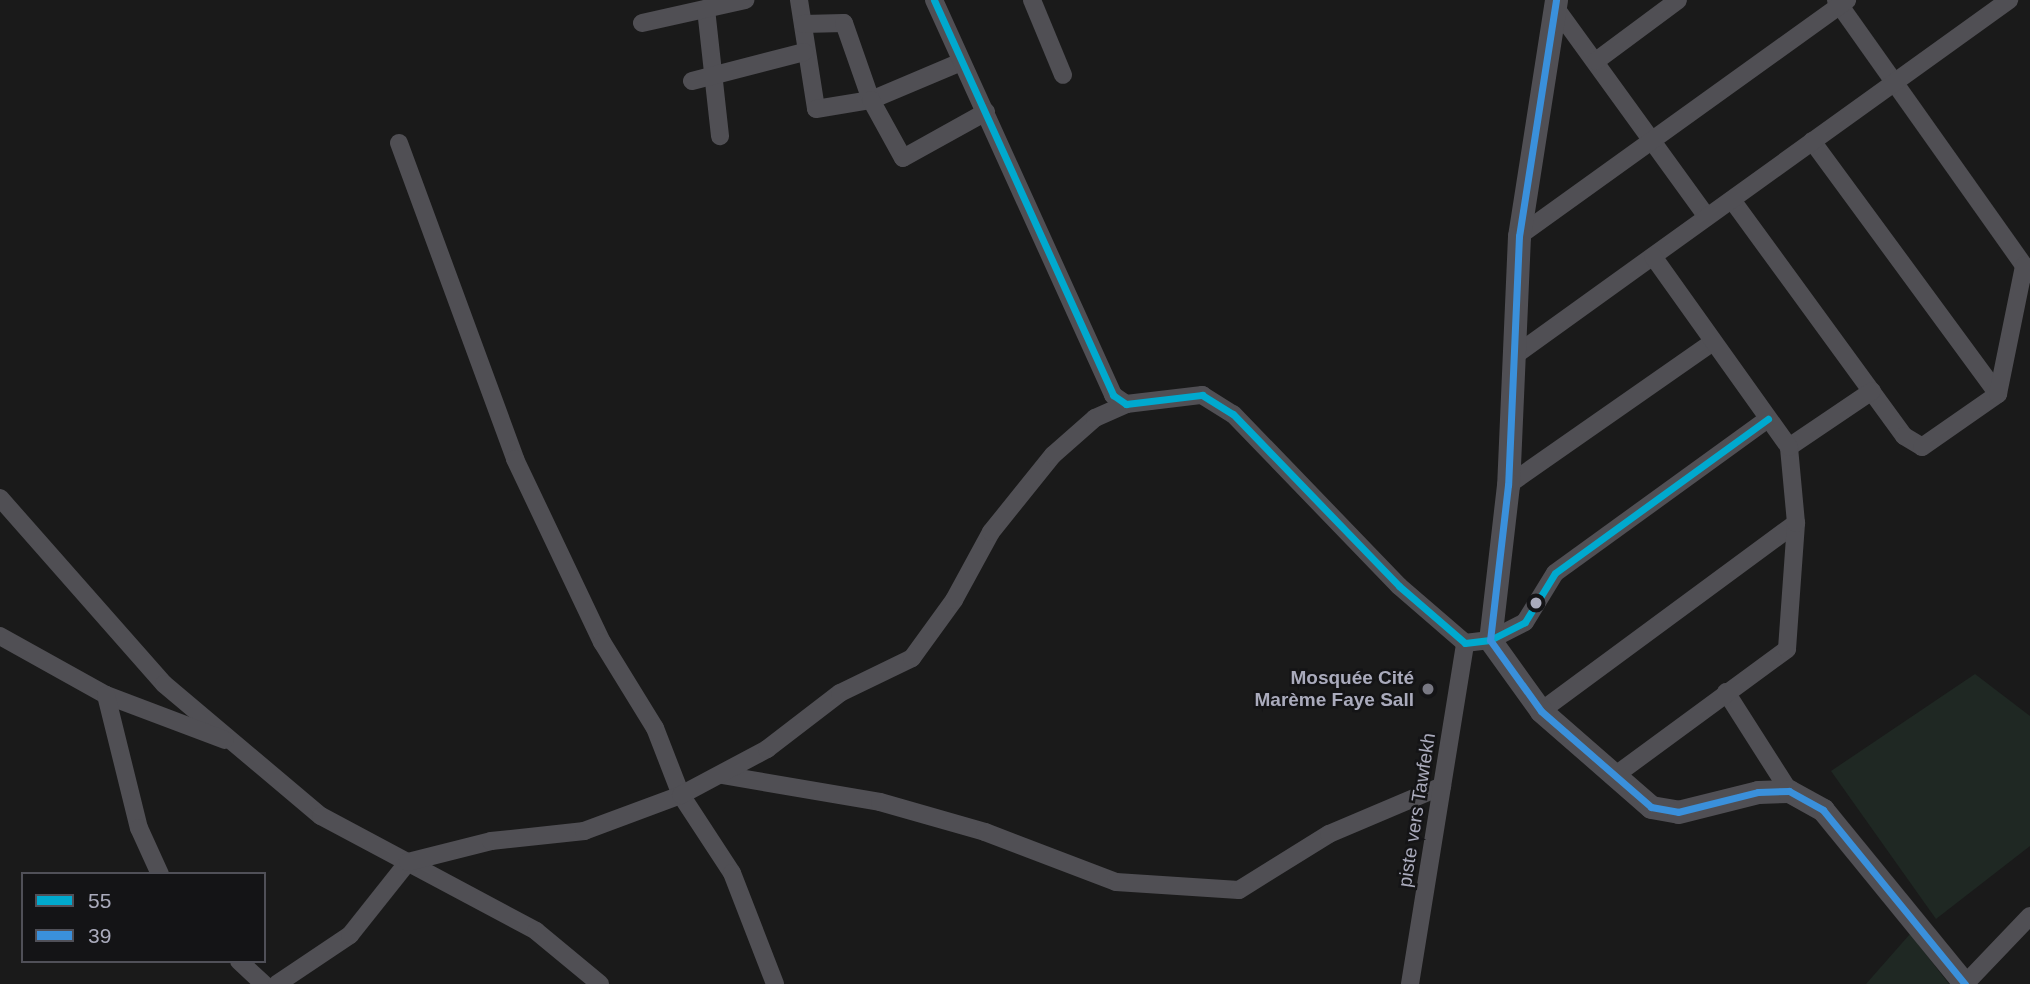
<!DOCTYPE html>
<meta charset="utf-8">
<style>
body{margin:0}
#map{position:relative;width:2030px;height:984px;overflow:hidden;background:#1a1a1a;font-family:Arial,sans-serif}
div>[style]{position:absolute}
.green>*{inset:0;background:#1f2823}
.minor>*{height:18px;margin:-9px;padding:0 9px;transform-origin:9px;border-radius:9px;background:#504f54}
.tertiary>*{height:23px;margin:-11.5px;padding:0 11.5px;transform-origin:11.5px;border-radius:11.5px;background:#504f54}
.bus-1>*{height:7px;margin:-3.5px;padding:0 3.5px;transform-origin:3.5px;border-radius:3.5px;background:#00a9ce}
.bus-2>*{height:7px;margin:-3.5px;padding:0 3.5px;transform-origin:3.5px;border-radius:3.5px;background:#3a90db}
.dots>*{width:19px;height:19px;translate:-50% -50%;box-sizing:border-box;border:4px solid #141416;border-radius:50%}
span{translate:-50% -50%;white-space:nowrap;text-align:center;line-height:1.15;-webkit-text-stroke:5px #141416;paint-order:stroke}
.poi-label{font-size:19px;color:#aaabbc;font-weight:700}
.right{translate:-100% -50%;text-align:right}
.street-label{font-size:19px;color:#aaabbc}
.legend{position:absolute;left:21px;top:872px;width:245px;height:91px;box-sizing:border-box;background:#141416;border:2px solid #505058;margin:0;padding:9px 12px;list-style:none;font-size:21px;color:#aaabbc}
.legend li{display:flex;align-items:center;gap:14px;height:35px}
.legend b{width:35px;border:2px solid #505058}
</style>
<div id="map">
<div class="green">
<i style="clip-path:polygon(1975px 674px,2030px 716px,2030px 846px,1936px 919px,1831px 771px)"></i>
<i style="clip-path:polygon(1910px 934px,1949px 984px,1866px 984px)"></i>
</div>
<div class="minor">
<i style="left:799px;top:0;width:110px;rotate:81.1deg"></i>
<i style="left:816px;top:109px;width:56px;rotate:-9.3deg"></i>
<i style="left:871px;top:100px;width:98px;rotate:-22.9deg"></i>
<i style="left:934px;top:0;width:434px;rotate:65.6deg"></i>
<i style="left:1113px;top:395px;width:16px;rotate:35deg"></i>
<i style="left:1126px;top:404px;width:77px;rotate:-6.8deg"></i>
<i style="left:1202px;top:395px;width:36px;rotate:32deg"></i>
<i style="left:1233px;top:414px;width:239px;rotate:46deg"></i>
<i style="left:1399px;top:586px;width:87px;rotate:40.8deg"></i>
<i style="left:1465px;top:643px;width:25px;rotate:-7deg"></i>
<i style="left:1490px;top:640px;width:39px;rotate:-27deg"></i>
<i style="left:1525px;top:622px;width:57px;rotate:-58.5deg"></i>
<i style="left:1555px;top:573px;width:263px;rotate:-35.9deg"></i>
<i style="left:1032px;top:0;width:81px;rotate:67.5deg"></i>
<i style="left:1836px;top:0;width:336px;rotate:54.7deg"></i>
<i style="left:1555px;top:7px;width:259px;rotate:54.1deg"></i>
<i style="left:706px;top:9px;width:128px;rotate:83.7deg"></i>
<i style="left:642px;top:23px;width:106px;rotate:-12.6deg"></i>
<i style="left:803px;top:24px;width:41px;rotate:-1.4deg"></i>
<i style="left:844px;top:23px;width:82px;rotate:70.7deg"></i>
<i style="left:871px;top:100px;width:66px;rotate:61.1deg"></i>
<i style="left:903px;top:158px;width:95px;rotate:-29deg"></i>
<i style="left:1596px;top:61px;width:102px;rotate:-36.6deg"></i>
<i style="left:692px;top:81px;width:116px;rotate:-14.5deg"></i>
<i style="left:1812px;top:141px;width:314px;rotate:53.7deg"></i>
<i style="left:399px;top:143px;width:337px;rotate:69.8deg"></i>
<i style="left:515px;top:459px;width:203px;rotate:64.6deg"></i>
<i style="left:602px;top:642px;width:101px;rotate:58.4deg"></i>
<i style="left:655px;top:728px;width:72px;rotate:68.8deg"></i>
<i style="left:681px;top:795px;width:93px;rotate:56.8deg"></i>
<i style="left:732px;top:873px;width:119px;rotate:68.8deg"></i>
<i style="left:1732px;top:200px;width:292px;rotate:53.9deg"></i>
<i style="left:1904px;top:436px;width:21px;rotate:31deg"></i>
<i style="left:1922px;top:447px;width:93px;rotate:-34.9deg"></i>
<i style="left:1998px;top:394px;width:131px;rotate:-78.5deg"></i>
<i style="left:1519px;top:236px;width:404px;rotate:-35.7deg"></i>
<i style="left:1514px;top:356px;width:610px;rotate:-35.72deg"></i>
<i style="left:1789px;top:447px;width:100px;rotate:-34deg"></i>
<i style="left:1508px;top:485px;width:250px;rotate:-34.9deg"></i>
<i style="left:0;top:498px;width:248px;rotate:48.6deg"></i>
<i style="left:164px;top:684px;width:205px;rotate:40.1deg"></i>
<i style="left:321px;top:816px;width:244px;rotate:28.1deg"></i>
<i style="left:536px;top:931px;width:83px;rotate:39.6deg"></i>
<i style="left:0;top:636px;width:121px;rotate:29.1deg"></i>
<i style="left:106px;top:695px;width:127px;rotate:20.7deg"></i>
<i style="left:1726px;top:692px;width:117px;rotate:57.5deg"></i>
<i style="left:106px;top:695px;width:137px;rotate:76.1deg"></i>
<i style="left:139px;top:828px;width:51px;rotate:65.5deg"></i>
<i style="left:1541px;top:711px;width:317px;rotate:-36.4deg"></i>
<i style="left:722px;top:775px;width:160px;rotate:9.7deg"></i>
<i style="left:880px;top:802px;width:109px;rotate:15.9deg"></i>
<i style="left:985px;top:832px;width:140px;rotate:20.9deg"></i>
<i style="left:1116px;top:882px;width:123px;rotate:3.7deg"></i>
<i style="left:1239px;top:890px;width:106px;rotate:-31.9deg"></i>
<i style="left:1329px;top:834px;width:123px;rotate:-23deg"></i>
<i style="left:1613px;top:777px;width:216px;rotate:-36.3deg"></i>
<i style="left:1787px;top:649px;width:126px;rotate:-85.9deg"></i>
<i style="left:1796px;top:523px;width:76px;rotate:-95.3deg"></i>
<i style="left:1789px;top:447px;width:234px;rotate:-125.5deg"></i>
<i style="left:239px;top:961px;width:34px;rotate:43deg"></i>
<i style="left:277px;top:984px;width:88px;rotate:-33.9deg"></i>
<i style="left:350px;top:935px;width:93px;rotate:-51.5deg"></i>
<i style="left:408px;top:862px;width:86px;rotate:-14.2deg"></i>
<i style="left:491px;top:841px;width:94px;rotate:-6.1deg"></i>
<i style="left:584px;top:831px;width:103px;rotate:-20.4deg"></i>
<i style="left:681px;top:795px;width:98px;rotate:-28.1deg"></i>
<i style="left:767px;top:749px;width:92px;rotate:-37.5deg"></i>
<i style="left:840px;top:693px;width:80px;rotate:-25.9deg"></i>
<i style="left:912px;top:658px;width:72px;rotate:-54.1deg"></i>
<i style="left:954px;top:600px;width:77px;rotate:-61.4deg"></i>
<i style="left:991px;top:532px;width:99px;rotate:-51.2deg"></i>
<i style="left:1053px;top:455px;width:56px;rotate:-41.4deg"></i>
<i style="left:1095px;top:418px;width:34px;rotate:-24deg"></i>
<i style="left:1410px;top:984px;width:345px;rotate:-80.8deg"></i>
<i style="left:1965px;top:984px;width:94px;rotate:-46.3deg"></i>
</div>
<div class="tertiary">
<i style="left:1556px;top:0;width:239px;rotate:98.9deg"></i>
<i style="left:1519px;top:236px;width:249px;rotate:92.5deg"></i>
<i style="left:1508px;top:485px;width:156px;rotate:96.6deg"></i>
<i style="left:1490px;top:640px;width:87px;rotate:54.3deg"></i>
<i style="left:1541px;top:711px;width:146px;rotate:41.1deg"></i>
<i style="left:1651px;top:807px;width:27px;rotate:10deg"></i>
<i style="left:1678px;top:812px;width:82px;rotate:-14deg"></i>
<i style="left:1758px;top:792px;width:31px;rotate:-2deg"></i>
<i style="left:1789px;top:791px;width:39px;rotate:29deg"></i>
<i style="left:1823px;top:810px;width:225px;rotate:50.8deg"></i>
</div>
<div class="bus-1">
<i style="left:934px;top:0;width:434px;rotate:65.6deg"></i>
<i style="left:1113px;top:395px;width:16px;rotate:35deg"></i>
<i style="left:1126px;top:404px;width:77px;rotate:-6.8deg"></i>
<i style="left:1202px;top:395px;width:36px;rotate:32deg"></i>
<i style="left:1233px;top:414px;width:239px;rotate:46deg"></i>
<i style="left:1399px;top:586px;width:87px;rotate:40.8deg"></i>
<i style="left:1465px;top:643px;width:25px;rotate:-7deg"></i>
<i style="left:1490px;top:640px;width:39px;rotate:-27deg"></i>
<i style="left:1525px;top:622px;width:57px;rotate:-58.5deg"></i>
<i style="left:1555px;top:573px;width:263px;rotate:-35.9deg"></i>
</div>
<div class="bus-2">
<i style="left:1556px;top:0;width:239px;rotate:98.9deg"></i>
<i style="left:1519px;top:236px;width:249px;rotate:92.5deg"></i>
<i style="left:1508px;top:485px;width:156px;rotate:96.6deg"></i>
<i style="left:1490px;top:640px;width:87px;rotate:54.3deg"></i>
<i style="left:1541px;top:711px;width:146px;rotate:41.1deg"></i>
<i style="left:1651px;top:807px;width:27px;rotate:10deg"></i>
<i style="left:1678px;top:812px;width:82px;rotate:-14deg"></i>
<i style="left:1758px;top:792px;width:31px;rotate:-2deg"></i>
<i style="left:1789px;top:791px;width:39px;rotate:29deg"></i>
<i style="left:1823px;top:810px;width:225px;rotate:50.8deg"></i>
</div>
<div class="dots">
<i style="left:1536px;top:603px;background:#aaabbc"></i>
<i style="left:1428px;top:689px;background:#787883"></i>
</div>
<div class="poi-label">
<span class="right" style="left:1414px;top:689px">Mosquée Cité<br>Marème Faye Sall</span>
</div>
<div class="street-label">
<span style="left:1417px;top:810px;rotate:-81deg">piste vers Tawfekh</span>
</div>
<ul class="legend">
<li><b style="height:9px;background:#00a9ce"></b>55</li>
<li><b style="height:9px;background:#3a90db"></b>39</li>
</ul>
</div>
